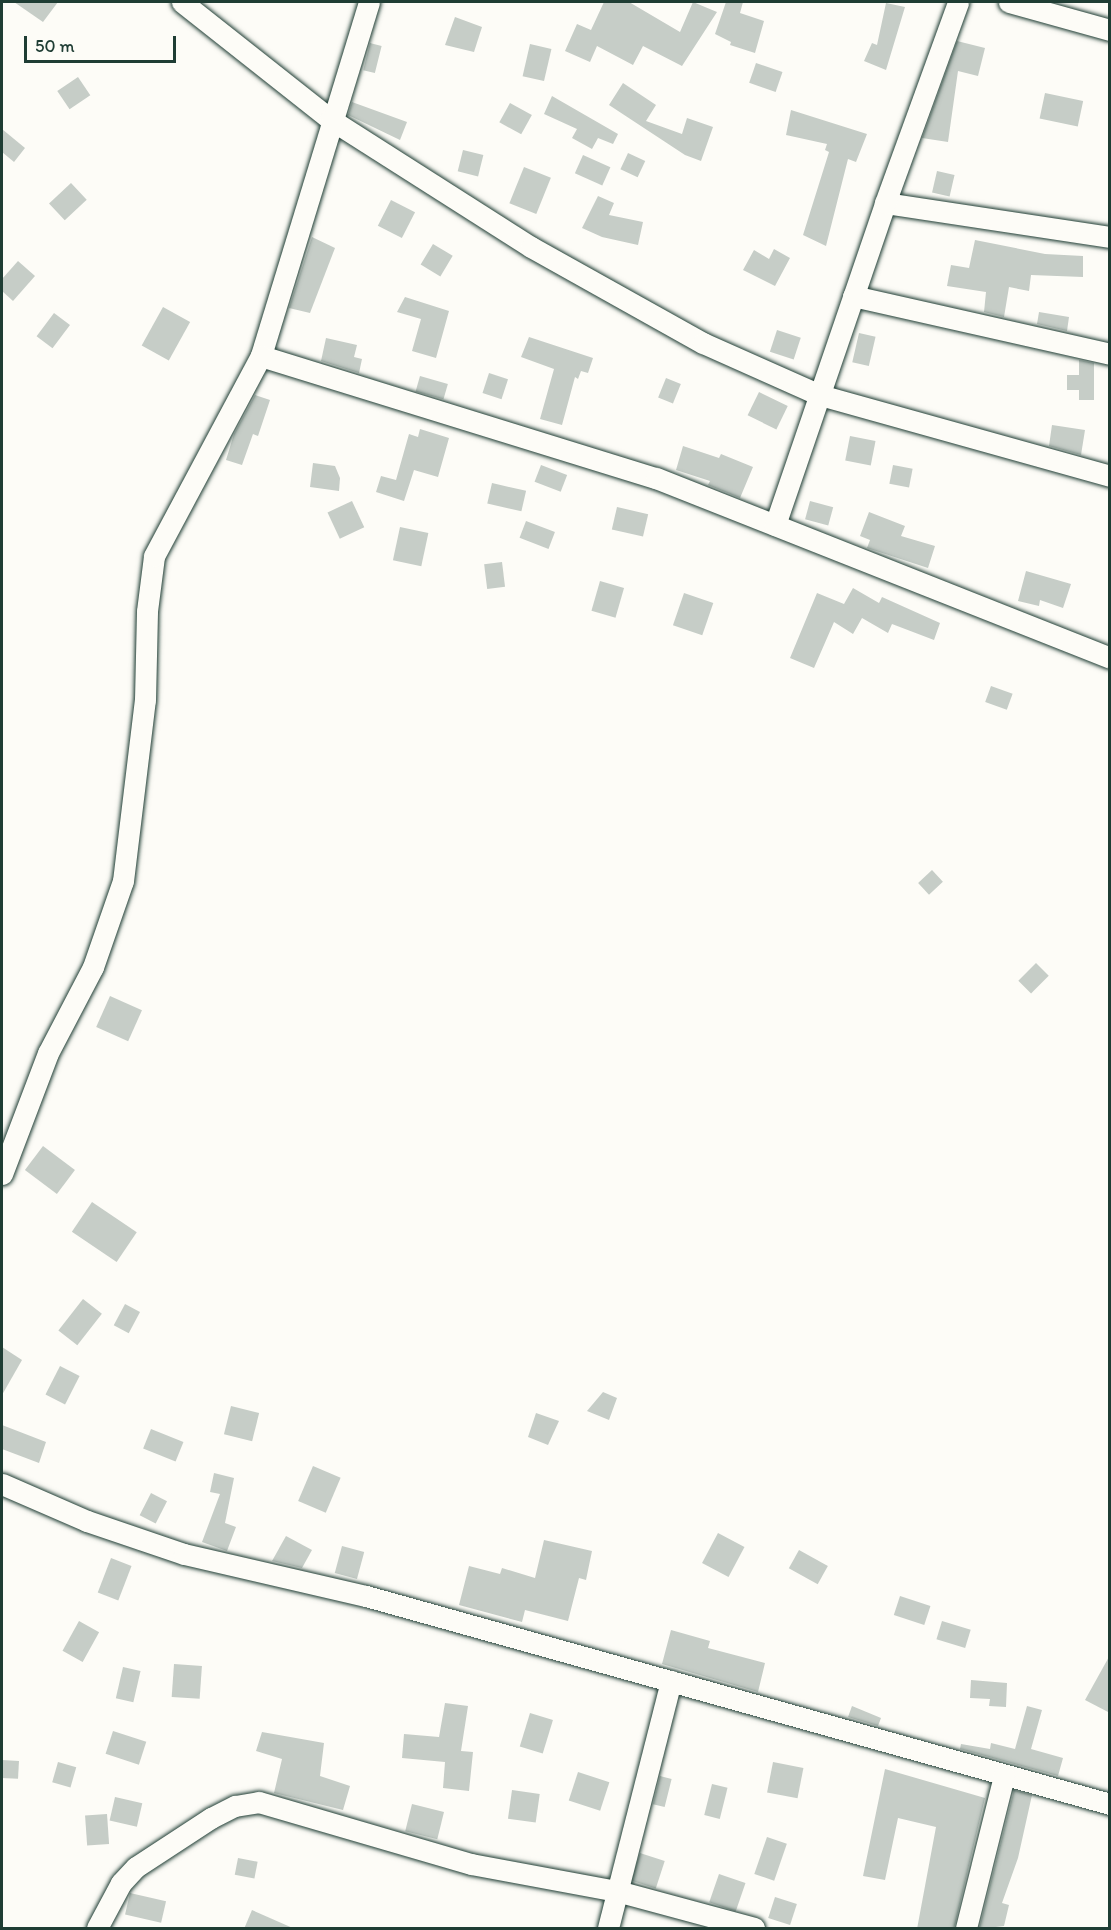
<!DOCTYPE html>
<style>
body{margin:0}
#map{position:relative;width:1111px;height:1930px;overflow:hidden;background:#fdfcf7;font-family:Itim,sans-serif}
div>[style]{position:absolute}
.building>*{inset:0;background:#c6cdc7;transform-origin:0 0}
.roads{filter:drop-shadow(0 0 2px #1f3d34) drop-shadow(0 0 2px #1f3d34)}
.street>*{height:21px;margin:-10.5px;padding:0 10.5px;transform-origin:10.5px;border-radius:10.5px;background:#fdfcf7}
span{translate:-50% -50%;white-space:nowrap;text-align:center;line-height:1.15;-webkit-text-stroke:4.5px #fdfcf7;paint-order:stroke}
.frame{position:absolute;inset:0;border:3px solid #1f3d34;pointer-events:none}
.scale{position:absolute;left:24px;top:36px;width:152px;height:27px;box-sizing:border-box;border:3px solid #1f3d34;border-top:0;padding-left:8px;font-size:18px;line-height:21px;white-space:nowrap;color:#1f3d34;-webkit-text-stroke:4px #fdfcf7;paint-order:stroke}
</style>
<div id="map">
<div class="building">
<i style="clip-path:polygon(14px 2px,58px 2px,43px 22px)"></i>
<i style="clip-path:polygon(604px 2px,629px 2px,680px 32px,693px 2px,717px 12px,682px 66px,643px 46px,633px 65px,597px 46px,590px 62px,565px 51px,577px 24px,591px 30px)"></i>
<i style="clip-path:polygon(726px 2px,743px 2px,740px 13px,764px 21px,755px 53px,730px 45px,731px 42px,715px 34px)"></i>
<i style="clip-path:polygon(886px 3px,905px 7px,886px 70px,864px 61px,872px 43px,877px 45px)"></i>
<i style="clip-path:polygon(455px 17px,482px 27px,474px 52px,445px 45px)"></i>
<i style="clip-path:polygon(957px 41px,985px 48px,978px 76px,958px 71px,948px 142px,922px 138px)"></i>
<i style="left:370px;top:43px;width:12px;height:28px;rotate:14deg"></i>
<i style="left:530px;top:44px;width:22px;height:33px;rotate:13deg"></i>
<i style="left:756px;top:63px;width:28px;height:21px;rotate:19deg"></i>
<i style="left:78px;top:77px;width:22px;height:25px;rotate:56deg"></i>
<i style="clip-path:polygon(623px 83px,656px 105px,646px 121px,682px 134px,687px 118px,713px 127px,701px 161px,685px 155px,609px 105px)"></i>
<i style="left:1045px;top:93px;width:39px;height:26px;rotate:12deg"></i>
<i style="clip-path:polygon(552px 96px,618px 134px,613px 144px,598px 138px,592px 149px,572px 138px,577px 129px,544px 114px)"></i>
<i style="clip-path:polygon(352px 102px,407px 122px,400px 140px,348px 115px)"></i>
<i style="left:510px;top:103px;width:25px;height:22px;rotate:29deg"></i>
<i style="clip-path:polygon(791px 110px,867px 134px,856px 162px,848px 159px,826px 246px,803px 235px,829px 152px,825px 150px,827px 144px,786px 135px)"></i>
<i style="clip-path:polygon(2px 129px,25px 148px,14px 162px,2px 152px)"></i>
<i style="left:463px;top:150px;width:21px;height:22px;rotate:14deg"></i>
<i style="left:628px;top:153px;width:19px;height:18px;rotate:25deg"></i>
<i style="left:583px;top:155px;width:30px;height:20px;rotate:24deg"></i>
<i style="left:524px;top:167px;width:29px;height:39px;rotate:22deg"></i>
<i style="left:937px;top:171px;width:18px;height:22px;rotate:13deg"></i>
<i style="left:71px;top:183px;width:23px;height:30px;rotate:47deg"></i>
<i style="clip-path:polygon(598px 196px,614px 203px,609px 215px,643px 222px,638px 245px,602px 237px,582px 228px)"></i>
<i style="left:391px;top:200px;width:27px;height:29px;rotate:27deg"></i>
<i style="clip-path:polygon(312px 237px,335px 248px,310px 313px,289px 308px)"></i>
<i style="clip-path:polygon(975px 240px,1045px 254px,1083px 256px,1083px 277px,1031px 275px,1029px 291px,1009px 287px,1004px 317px,984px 312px,986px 292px,947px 286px,951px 265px,969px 268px)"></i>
<i style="left:433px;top:244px;width:23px;height:24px;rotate:31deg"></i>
<i style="clip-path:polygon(774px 249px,790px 258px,775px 286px,743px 270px,754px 250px,769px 259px)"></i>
<i style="clip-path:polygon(18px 261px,35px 276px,13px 301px,2px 291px,2px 279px)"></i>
<i style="clip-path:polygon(405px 297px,449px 311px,436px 358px,412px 351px,421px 319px,397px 312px)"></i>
<i style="left:163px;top:307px;width:31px;height:44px;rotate:29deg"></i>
<i style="clip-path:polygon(1039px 312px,1069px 317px,1067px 331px,1037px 324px)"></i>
<i style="left:54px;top:313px;width:20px;height:29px;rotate:37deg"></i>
<i style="left:777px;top:330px;width:25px;height:23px;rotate:18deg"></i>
<i style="left:859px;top:333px;width:17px;height:30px;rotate:13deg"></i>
<i style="clip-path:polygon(529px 337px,593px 358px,588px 373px,581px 371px,578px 379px,575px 377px,562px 425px,540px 419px,554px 369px,521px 357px)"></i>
<i style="clip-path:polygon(326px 338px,357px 345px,354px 357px,362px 359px,359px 373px,321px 361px)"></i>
<i style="clip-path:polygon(1079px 360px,1094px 363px,1094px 400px,1079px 400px,1079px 390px,1067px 390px,1067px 375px,1079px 375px)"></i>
<i style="left:489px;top:373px;width:20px;height:21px;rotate:18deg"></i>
<i style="left:420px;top:376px;width:29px;height:16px;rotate:16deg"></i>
<i style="left:666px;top:378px;width:16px;height:21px;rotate:22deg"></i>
<i style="left:759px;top:392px;width:32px;height:26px;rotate:26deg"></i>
<i style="clip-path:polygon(255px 395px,270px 400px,258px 436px,253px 434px,242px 465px,226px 460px,234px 434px)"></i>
<i style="clip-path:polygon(1052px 425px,1085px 430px,1081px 455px,1049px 446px)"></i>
<i style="clip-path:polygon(420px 429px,449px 438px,438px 477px,414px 470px,404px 501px,376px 492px,381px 476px,396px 480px,409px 434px,418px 437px)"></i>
<i style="left:850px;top:436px;width:26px;height:25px;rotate:11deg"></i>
<i style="clip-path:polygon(683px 446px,719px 458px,721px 454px,753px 467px,740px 498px,708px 485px,710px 481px,676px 470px)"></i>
<i style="clip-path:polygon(313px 463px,335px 466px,340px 478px,339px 491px,310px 487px)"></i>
<i style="left:541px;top:465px;width:28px;height:18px;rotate:21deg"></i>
<i style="left:893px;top:465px;width:20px;height:19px;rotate:11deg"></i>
<i style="left:492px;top:483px;width:35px;height:21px;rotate:13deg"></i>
<i style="left:352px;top:501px;width:29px;height:27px;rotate:65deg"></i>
<i style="left:810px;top:501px;width:24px;height:19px;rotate:15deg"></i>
<i style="left:617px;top:507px;width:32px;height:23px;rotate:13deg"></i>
<i style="clip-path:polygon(869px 512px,905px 526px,901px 536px,935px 546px,928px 568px,867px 548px,870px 540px,860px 536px)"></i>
<i style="left:526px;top:521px;width:31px;height:18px;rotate:21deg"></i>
<i style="left:400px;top:527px;width:29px;height:34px;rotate:12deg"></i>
<i style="left:502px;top:562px;width:25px;height:18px;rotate:83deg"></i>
<i style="clip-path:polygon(1026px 571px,1071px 584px,1063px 608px,1040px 600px,1039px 606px,1018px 601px)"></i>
<i style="left:600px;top:581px;width:25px;height:31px;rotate:16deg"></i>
<i style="clip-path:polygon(853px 588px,879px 603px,882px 597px,940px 623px,934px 640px,892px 624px,888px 633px,862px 618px,853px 634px,834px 622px,814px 668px,790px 658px,817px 593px,844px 604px)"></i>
<i style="left:684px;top:593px;width:31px;height:34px;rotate:19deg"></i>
<i style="left:991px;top:686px;width:23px;height:17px;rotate:20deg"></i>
<i style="left:932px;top:870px;width:16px;height:19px;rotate:47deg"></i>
<i style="left:1036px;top:963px;width:18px;height:25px;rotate:45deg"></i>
<i style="left:110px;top:996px;width:35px;height:34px;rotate:24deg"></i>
<i style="left:43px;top:1146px;width:40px;height:30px;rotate:37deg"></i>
<i style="left:92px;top:1202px;width:54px;height:36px;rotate:34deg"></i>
<i style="left:83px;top:1299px;width:24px;height:40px;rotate:38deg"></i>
<i style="left:125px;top:1304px;width:17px;height:24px;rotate:28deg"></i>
<i style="clip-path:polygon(2px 1347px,22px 1360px,2px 1395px)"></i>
<i style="left:60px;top:1366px;width:22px;height:32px;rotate:27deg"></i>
<i style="clip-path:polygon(603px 1392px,617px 1398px,609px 1420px,587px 1411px)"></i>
<i style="left:231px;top:1406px;width:29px;height:29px;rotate:14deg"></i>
<i style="clip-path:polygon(536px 1413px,559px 1421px,548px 1445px,528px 1437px)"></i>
<i style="clip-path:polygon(2px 1425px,46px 1442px,39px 1463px,2px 1449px)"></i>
<i style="left:151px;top:1429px;width:35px;height:21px;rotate:22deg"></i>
<i style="left:313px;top:1466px;width:30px;height:38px;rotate:23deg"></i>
<i style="clip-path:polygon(214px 1473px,234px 1478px,225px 1523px,236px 1527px,227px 1551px,202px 1542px,220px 1494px,210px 1492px)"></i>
<i style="left:151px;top:1493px;width:18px;height:25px;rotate:27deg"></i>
<i style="left:718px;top:1533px;width:30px;height:34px;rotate:28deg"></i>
<i style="clip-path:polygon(286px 1536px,312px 1550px,302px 1568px,272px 1561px)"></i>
<i style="clip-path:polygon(544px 1540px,592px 1551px,586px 1580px,579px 1578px,568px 1621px,525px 1610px,522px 1622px,459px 1605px,469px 1566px,500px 1574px,502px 1568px,535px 1578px)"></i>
<i style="left:342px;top:1546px;width:23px;height:28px;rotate:15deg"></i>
<i style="left:799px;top:1550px;width:33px;height:21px;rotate:29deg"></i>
<i style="left:111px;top:1558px;width:22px;height:37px;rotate:21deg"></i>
<i style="left:900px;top:1596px;width:32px;height:20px;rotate:18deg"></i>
<i style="left:79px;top:1621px;width:23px;height:34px;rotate:29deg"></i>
<i style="left:942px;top:1621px;width:30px;height:19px;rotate:17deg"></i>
<i style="clip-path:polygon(671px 1630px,710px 1641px,708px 1648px,765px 1663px,758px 1692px,662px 1664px)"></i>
<i style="clip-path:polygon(1110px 1655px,1110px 1713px,1085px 1700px)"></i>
<i style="left:174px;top:1664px;width:28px;height:33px;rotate:4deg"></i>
<i style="left:123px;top:1667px;width:18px;height:32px;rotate:13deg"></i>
<i style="clip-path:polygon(971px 1680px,1007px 1683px,1006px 1707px,989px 1706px,990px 1699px,970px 1698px)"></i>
<i style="clip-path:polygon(445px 1703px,468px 1706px,461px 1751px,473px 1752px,469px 1791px,443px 1788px,445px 1762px,402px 1758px,404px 1734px,439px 1737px)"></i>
<i style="clip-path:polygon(852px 1706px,881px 1718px,878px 1726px,848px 1717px)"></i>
<i style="clip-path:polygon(1027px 1706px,1042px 1710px,1031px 1749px,1063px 1758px,1058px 1776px,960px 1749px,961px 1744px,990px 1749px,991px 1743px,1015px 1749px)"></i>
<i style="left:530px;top:1713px;width:24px;height:35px;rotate:17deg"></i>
<i style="left:113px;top:1731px;width:35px;height:24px;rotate:18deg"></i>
<i style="clip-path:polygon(262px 1732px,324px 1743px,320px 1776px,350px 1786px,343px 1810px,274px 1793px,282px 1759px,256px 1751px)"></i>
<i style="left:2px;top:1760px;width:17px;height:18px;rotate:3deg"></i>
<i style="left:58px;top:1762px;width:19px;height:21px;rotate:16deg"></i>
<i style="left:773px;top:1762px;width:31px;height:31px;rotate:11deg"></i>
<i style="clip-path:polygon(885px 1769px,985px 1798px,954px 1929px,917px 1929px,936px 1827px,898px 1818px,885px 1880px,863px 1876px)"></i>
<i style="left:578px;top:1772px;width:33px;height:30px;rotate:18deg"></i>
<i style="left:660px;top:1776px;width:12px;height:29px;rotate:14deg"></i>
<i style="left:712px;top:1784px;width:16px;height:32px;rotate:14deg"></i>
<i style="left:512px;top:1790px;width:28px;height:29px;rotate:8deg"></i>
<i style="clip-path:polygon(1014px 1790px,1032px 1795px,1018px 1858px,1002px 1903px,1009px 1905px,1004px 1926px,979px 1929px)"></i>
<i style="left:115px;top:1797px;width:28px;height:24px;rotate:13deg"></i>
<i style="left:412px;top:1804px;width:33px;height:28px;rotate:14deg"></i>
<i style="left:107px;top:1814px;width:30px;height:22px;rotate:86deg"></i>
<i style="left:767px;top:1837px;width:21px;height:39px;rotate:19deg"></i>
<i style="left:640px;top:1853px;width:26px;height:29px;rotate:18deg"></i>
<i style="left:238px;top:1858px;width:20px;height:17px;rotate:11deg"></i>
<i style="left:719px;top:1874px;width:28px;height:30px;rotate:19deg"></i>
<i style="left:130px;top:1893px;width:37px;height:22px;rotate:13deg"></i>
<i style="left:775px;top:1897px;width:23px;height:22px;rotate:18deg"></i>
<i style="clip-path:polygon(252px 1910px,295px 1929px,244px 1929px)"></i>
</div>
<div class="roads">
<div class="street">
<i style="left:182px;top:2px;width:189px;rotate:38.3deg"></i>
<i style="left:330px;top:119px;width:238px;rotate:32.5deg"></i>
<i style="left:531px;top:247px;width:197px;rotate:29.2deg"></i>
<i style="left:703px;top:343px;width:128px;rotate:24deg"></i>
<i style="left:820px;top:395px;width:301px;rotate:15.6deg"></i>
<i style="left:369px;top:2px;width:370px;rotate:107deg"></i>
<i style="left:261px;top:356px;width:413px;rotate:17.2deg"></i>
<i style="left:656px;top:478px;width:488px;rotate:21.6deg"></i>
<i style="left:1009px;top:2px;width:105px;rotate:15.5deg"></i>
<i style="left:885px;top:203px;width:228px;rotate:8.6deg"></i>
<i style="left:853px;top:296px;width:263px;rotate:12.7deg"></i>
<i style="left:775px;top:525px;width:340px;rotate:-71.1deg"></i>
<i style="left:885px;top:203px;width:214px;rotate:-70deg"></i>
<i style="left:2px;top:1174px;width:129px;rotate:-69.2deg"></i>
<i style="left:48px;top:1053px;width:97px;rotate:-62.4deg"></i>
<i style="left:93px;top:967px;width:91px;rotate:-70.8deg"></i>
<i style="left:123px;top:881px;width:182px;rotate:-83.1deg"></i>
<i style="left:145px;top:700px;width:89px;rotate:-88.7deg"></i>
<i style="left:147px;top:611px;width:55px;rotate:-82.7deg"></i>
<i style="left:154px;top:556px;width:227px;rotate:-61.9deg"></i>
<i style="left:2px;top:1484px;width:93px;rotate:23.5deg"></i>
<i style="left:87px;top:1521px;width:102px;rotate:18.8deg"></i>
<i style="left:184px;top:1554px;width:187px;rotate:13deg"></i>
<i style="left:366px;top:1596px;width:773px;rotate:15.62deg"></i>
<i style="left:97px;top:1928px;width:51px;rotate:-61.9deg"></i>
<i style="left:121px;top:1883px;width:22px;rotate:-47deg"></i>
<i style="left:136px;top:1867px;width:90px;rotate:-33.2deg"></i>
<i style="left:211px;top:1818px;width:27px;rotate:-27deg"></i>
<i style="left:235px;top:1806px;width:24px;rotate:-9deg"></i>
<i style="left:259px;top:1802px;width:221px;rotate:16.3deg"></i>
<i style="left:471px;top:1864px;width:148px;rotate:10.5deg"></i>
<i style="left:617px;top:1891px;width:142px;rotate:15.1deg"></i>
<i style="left:608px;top:1928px;width:255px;rotate:-75.7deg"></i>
<i style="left:966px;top:1928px;width:157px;rotate:-76deg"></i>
</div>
</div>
<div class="frame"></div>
<div class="scale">50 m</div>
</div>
